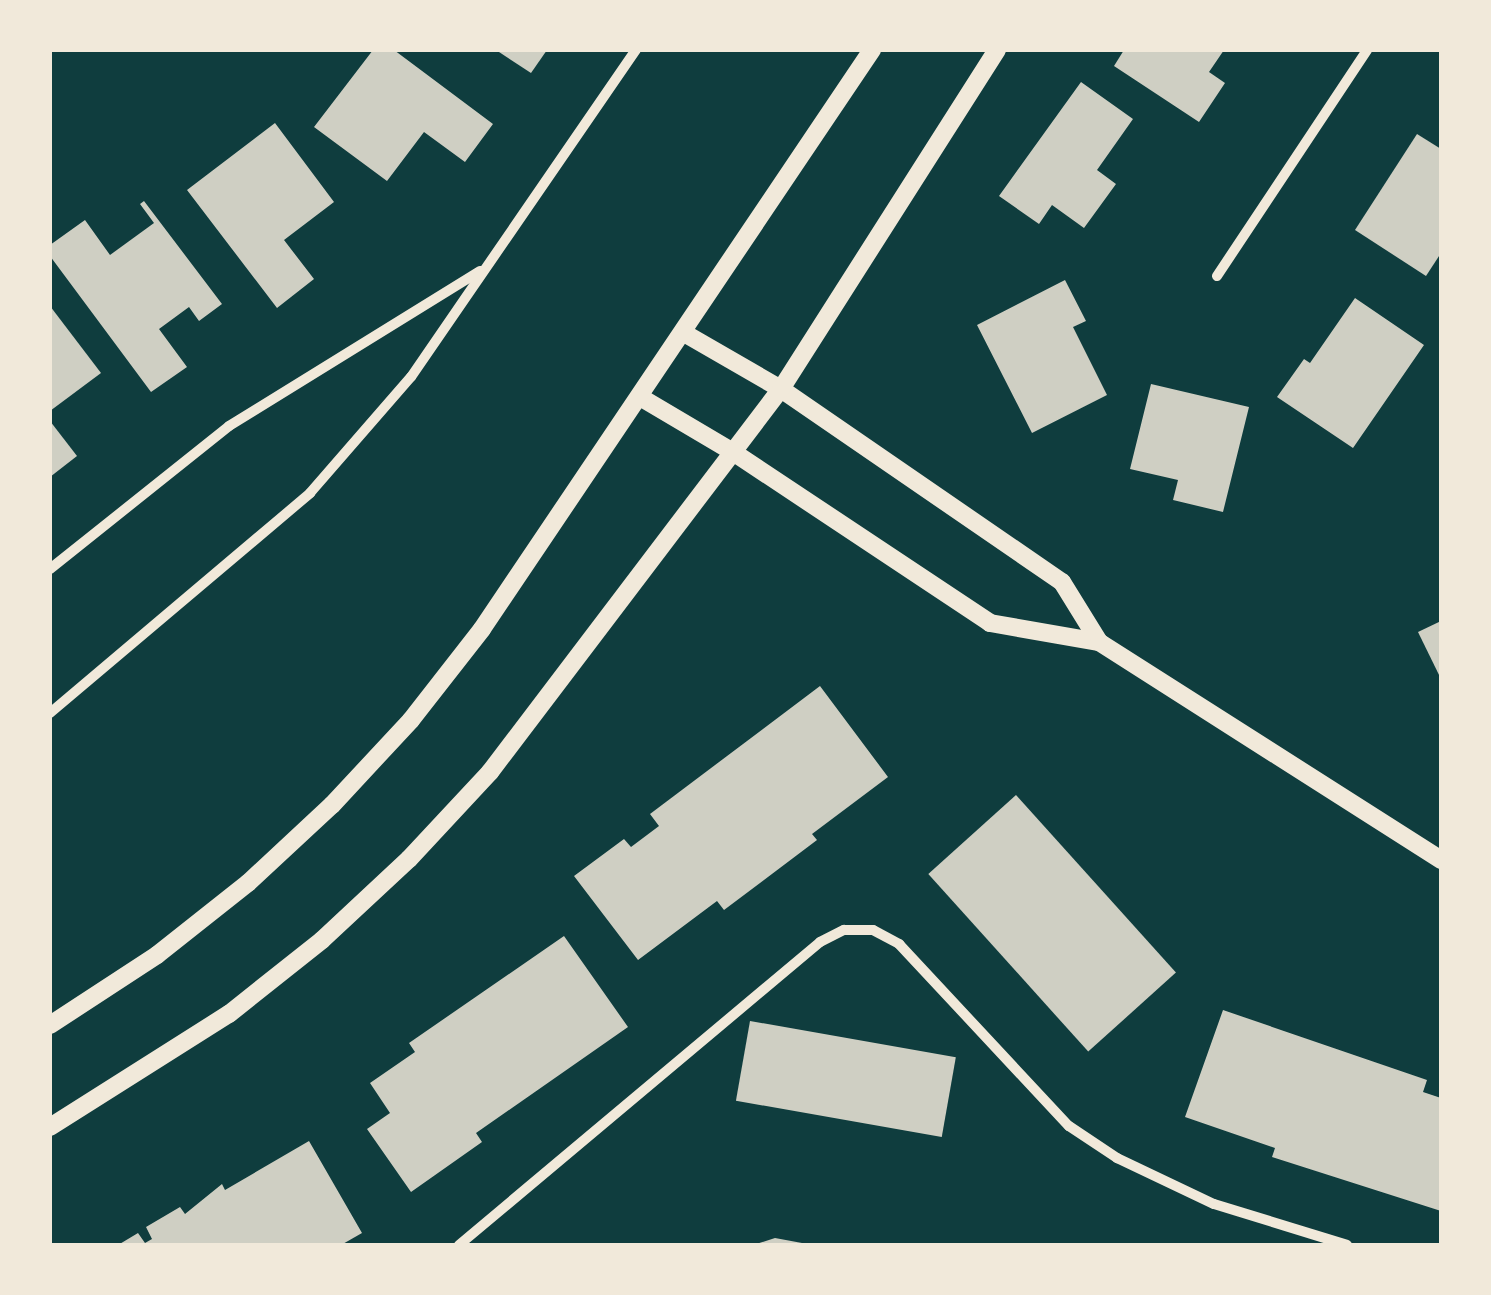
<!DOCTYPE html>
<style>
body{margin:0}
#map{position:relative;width:1491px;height:1295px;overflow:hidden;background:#0f3d3e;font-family:Barlow,sans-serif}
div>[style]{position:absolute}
.building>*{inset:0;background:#cfcfc3;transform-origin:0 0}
.minor>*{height:10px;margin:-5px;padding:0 5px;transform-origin:5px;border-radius:5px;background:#f1e9da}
.tertiary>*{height:18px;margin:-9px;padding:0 9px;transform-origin:9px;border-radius:9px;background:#f1e9da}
span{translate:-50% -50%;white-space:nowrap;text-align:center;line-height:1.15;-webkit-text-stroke:9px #f1e9da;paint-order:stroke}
.frame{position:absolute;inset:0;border:52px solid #f1e9da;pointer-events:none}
</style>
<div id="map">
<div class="building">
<i style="clip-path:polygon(373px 50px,394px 50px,493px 124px,465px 162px,424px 132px,387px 181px,314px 127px)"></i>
<i style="clip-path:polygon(496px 50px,547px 50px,531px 73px)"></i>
<i style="clip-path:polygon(1124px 50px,1224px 50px,1209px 72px,1225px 83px,1199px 122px,1114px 66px)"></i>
<i style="clip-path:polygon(1081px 82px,1133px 119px,1097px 170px,1116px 184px,1084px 228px,1052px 205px,1039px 224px,999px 196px)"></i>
<i style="clip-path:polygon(275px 123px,334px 202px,284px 240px,314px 279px,277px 308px,187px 190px)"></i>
<i style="clip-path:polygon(1417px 134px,1441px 149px,1441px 253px,1426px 276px,1355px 230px)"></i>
<i style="clip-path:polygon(144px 201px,222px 304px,199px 321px,189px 307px,159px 329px,187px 367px,151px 392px,50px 256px,50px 245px,85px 220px,110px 255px,154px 223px,140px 204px)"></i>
<i style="clip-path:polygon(1065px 280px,1086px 321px,1073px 327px,1107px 395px,1032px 433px,977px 325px)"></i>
<i style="clip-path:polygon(1355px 298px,1424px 345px,1353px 448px,1277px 397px,1304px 359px,1310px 363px)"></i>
<i style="clip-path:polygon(50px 306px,101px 373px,50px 411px)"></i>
<i style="clip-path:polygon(1151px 384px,1249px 407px,1223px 512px,1173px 500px,1178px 480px,1130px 469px)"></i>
<i style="clip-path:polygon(50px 421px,77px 456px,50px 477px)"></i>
<i style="clip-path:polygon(1441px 621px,1441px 679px,1418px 632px)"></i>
<i style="clip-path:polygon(820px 686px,888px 777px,812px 834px,817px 840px,724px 910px,717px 901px,638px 960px,574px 876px,624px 839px,631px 847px,659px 826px,650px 814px)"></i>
<i style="left:1016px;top:795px;width:239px;height:118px;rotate:48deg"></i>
<i style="clip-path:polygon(564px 936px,628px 1027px,476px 1133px,482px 1142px,411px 1192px,367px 1129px,390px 1113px,370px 1083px,415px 1052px,409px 1043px)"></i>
<i style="clip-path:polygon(1223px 1010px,1427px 1080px,1423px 1092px,1441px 1098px,1441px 1211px,1272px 1157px,1275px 1148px,1185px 1117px)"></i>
<i style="left:750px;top:1021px;width:209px;height:81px;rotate:10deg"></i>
<i style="clip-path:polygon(309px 1141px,362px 1233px,341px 1245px,118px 1245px,138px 1233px,145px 1243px,152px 1239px,146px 1227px,180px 1207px,185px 1214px,222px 1184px,225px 1190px)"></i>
<i style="clip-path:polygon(775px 1238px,802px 1243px,802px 1245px,753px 1245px)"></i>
</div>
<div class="minor">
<i style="left:1217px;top:276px;width:271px;rotate:-56.4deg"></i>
<i style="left:50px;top:569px;width:229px;rotate:-38.6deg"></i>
<i style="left:229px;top:426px;width:295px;rotate:-31.7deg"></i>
<i style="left:50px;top:713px;width:341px;rotate:-40.2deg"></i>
<i style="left:310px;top:493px;width:154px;rotate:-49deg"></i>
<i style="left:411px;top:377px;width:397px;rotate:-55.5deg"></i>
<i style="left:459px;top:1245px;width:471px;rotate:-40deg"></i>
<i style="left:820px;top:942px;width:27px;rotate:-27deg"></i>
<i style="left:844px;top:930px;width:29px"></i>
<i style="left:873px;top:930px;width:30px;rotate:28deg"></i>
<i style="left:899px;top:944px;width:249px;rotate:47deg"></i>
<i style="left:1069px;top:1126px;width:58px;rotate:33.7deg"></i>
<i style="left:1117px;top:1158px;width:107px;rotate:25.4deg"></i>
<i style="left:1214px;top:1204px;width:139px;rotate:17.1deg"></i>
</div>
<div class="tertiary">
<i style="left:684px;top:333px;width:112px;rotate:30deg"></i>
<i style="left:781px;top:389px;width:341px;rotate:34.5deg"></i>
<i style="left:1062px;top:582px;width:70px;rotate:58.3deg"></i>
<i style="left:640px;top:397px;width:108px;rotate:30.6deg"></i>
<i style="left:733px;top:452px;width:309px;rotate:33.6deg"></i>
<i style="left:990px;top:623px;width:111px;rotate:9.9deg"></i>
<i style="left:1099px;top:642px;width:406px;rotate:32.5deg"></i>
<i style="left:50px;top:1025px;width:128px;rotate:-33.2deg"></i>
<i style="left:157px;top:955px;width:116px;rotate:-38.4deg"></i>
<i style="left:248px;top:883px;width:115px;rotate:-42.9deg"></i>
<i style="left:332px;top:805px;width:116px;rotate:-47.1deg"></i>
<i style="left:411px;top:720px;width:115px;rotate:-52deg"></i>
<i style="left:482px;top:629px;width:698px;rotate:-56.04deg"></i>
<i style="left:50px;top:1127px;width:212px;rotate:-32.3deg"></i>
<i style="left:229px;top:1014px;width:119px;rotate:-38.5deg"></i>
<i style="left:322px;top:940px;width:119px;rotate:-43deg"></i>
<i style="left:409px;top:859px;width:119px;rotate:-47deg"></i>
<i style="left:490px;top:772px;width:481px;rotate:-52.8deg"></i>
<i style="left:781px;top:389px;width:402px;rotate:-57.5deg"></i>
</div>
<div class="frame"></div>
</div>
